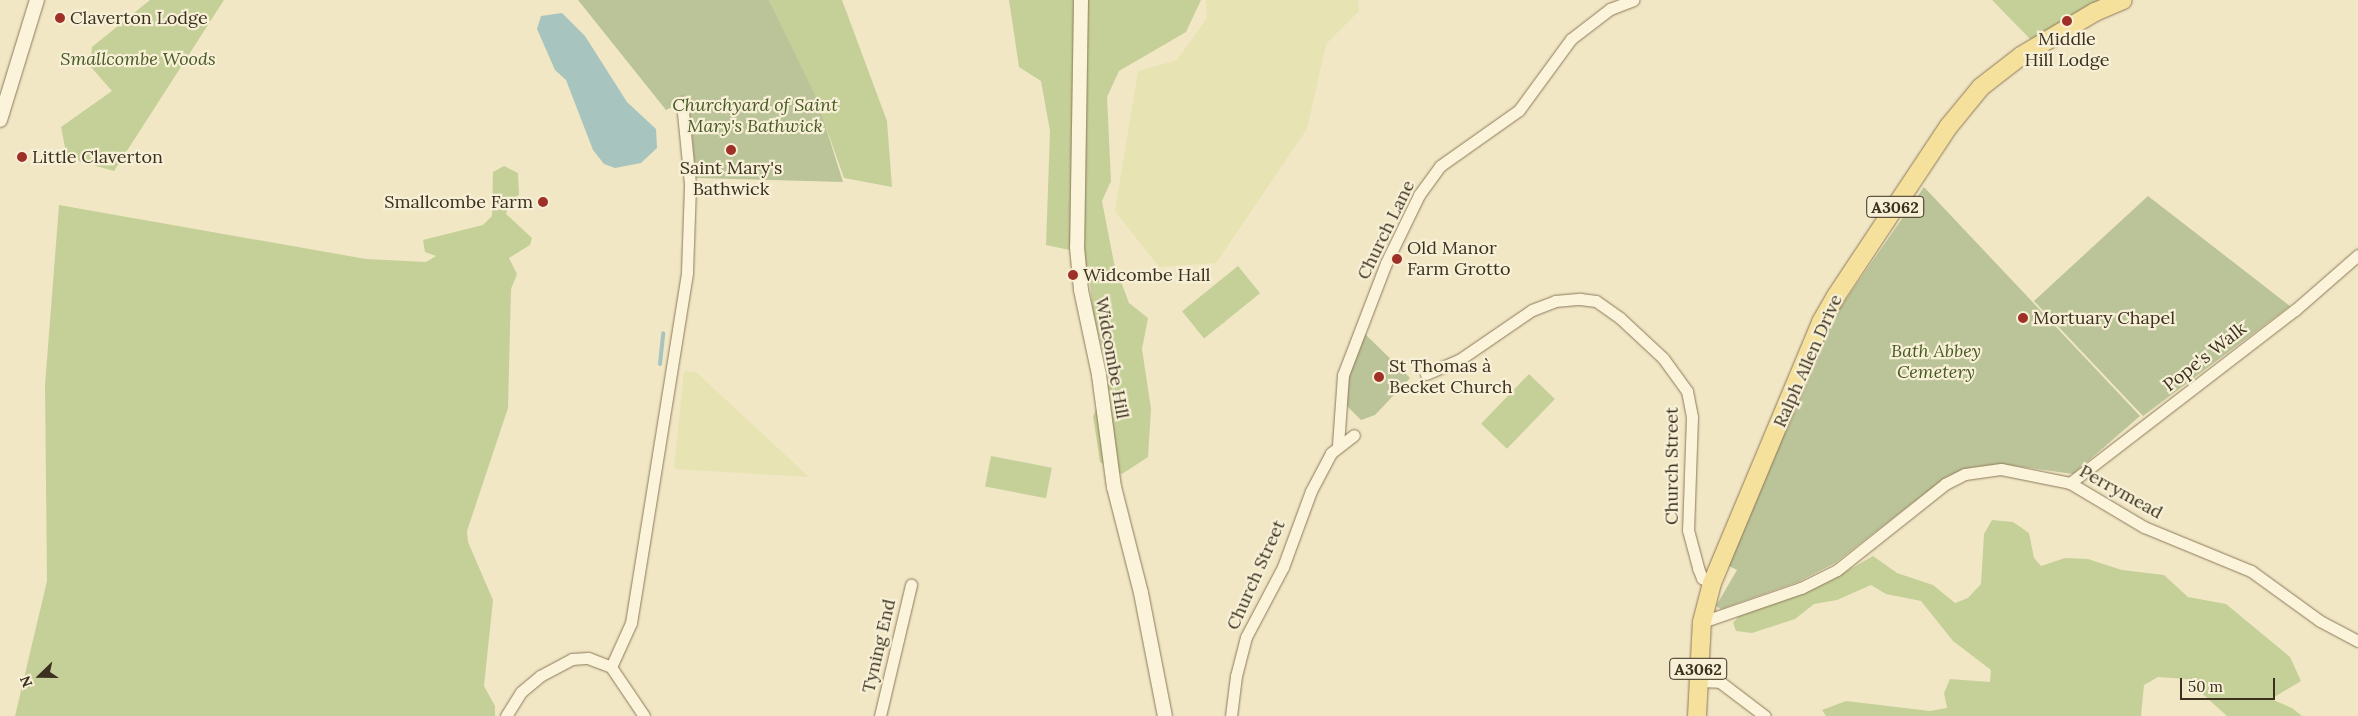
<!DOCTYPE html>
<meta charset="utf-8">
<style>
body{margin:0}
#map{position:relative;width:2358px;height:716px;overflow:hidden;background:#f1e7c5;font-family:Lora,serif}
div>[style]{position:absolute}
.farmland>*{inset:0;background:#e7e3b2}
.green>*{inset:0;background:#c5d098;transform-origin:0 0}
.cemetery>*{inset:0;background:#bbc498}
.water>*{inset:0;background:#a7c4be}
.stream>*{height:4px;margin:-2px;padding:0 2px;transform-origin:2px;border-radius:2px;background:#a7c4be}
.roads{filter:drop-shadow(0 0 1px #8d795a) drop-shadow(0 0 1px #8d795a)}
.minor>*{height:11px;margin:-5.5px;padding:0 5.5px;transform-origin:5.5px;border-radius:5.5px;background:#fbf3da}
.tertiary>*{height:14px;margin:-7px;padding:0 7px;transform-origin:7px;border-radius:7px;background:#fbf3da}
.primary>*{height:18px;margin:-9px;padding:0 9px;transform-origin:9px;border-radius:9px;background:#f5e19c}
.dots>*{width:14px;height:14px;translate:-50% -50%;box-sizing:border-box;border:2px solid #f7f0d6;border-radius:50%}
span{translate:-50% -50%;white-space:nowrap;text-align:center;line-height:1.15;-webkit-text-stroke:4.5px #f7f0d6;paint-order:stroke}
.shield-label span{padding:1px 4px;background:#f7f0d6;border:1px solid;border-radius:4px;-webkit-text-stroke-width:0}
.shield-label{font-size:16px;color:#3c301f;font-weight:700}
.poi-label{font-size:18px;color:#3c301f}
.left{translate:0 -50%;text-align:left}
.right{translate:-100% -50%;text-align:right}
.park-label{font-size:18px;color:#485a24;font-style:italic}
.street-label{font-size:18px;color:#3c301f}
.north{position:absolute;left:15px;top:651px;width:50px;height:50px;-webkit-text-stroke:4px #f7f0d6;paint-order:stroke;rotate:248deg;font-size:14px;font-weight:700;line-height:20px;text-align:center;color:#3c301f}
.north::after{content:'';display:block;margin:auto;width:18px;height:22px;background:#3c301f;clip-path:polygon(50% 0,100% 100%,50% 72%,0 100%)}
.scale{position:absolute;left:2180px;top:678px;width:95px;height:22px;box-sizing:border-box;border:2px solid #3c301f;border-top:0;padding-left:6px;font-size:15px;line-height:18px;white-space:nowrap;color:#3c301f;-webkit-text-stroke:4px #f7f0d6;paint-order:stroke}
</style>
<div id="map">
<div class="farmland">
<i style="clip-path:polygon(1206px 0,1358px 0,1359px 11px,1326px 44px,1307px 129px,1216px 263px,1159px 267px,1115px 211px,1138px 71px,1177px 60px,1207px 18px)"></i>
<i style="clip-path:polygon(684px 371px,696px 372px,809px 477px,674px 469px)"></i>
</div>
<div class="green">
<i style="clip-path:polygon(150px 0,224px 0,114px 171px,67px 158px,61px 127px,112px 91px,90px 66px,92px 47px)"></i>
<i style="clip-path:polygon(769px 0,842px 0,887px 121px,892px 187px,844px 178px,816px 99px)"></i>
<i style="clip-path:polygon(1009px 0,1201px 0,1186px 32px,1119px 71px,1107px 97px,1111px 181px,1102px 201px,1114px 263px,1129px 303px,1148px 318px,1142px 349px,1151px 409px,1148px 457px,1122px 474px,1100px 462px,1093px 416px,1110px 378px,1093px 313px,1090px 285px,1079px 252px,1046px 245px,1050px 131px,1041px 81px,1019px 67px)"></i>
<i style="clip-path:polygon(1992px 0,2100px 0,2031px 40px)"></i>
<i style="clip-path:polygon(504px 166px,518px 173px,519px 195px,510px 201px,506px 214px,532px 238px,530px 245px,509px 258px,517px 274px,511px 289px,508px 408px,467px 531px,468px 542px,493px 600px,484px 686px,495px 706px,495px 716px,15px 716px,47px 581px,45px 385px,59px 205px,366px 259px,426px 262px,436px 256px,425px 252px,423px 240px,483px 225px,492px 216px,493px 172px)"></i>
<i style="left:1238px;top:266px;width:35px;height:72px;rotate:51deg"></i>
<i style="left:1529px;top:374px;width:36px;height:69px;rotate:44deg"></i>
<i style="left:991px;top:456px;width:62px;height:31px;rotate:11deg"></i>
<i style="clip-path:polygon(1992px 520px,2013px 522px,2029px 533px,2034px 558px,2041px 566px,2065px 558px,2088px 559px,2122px 570px,2164px 575px,2188px 597px,2226px 604px,2290px 657px,2301px 681px,2271px 699px,2292px 708px,2302px 716px,2227px 716px,2186px 679px,2158px 677px,2144px 685px,2141px 716px,1826px 716px,1822px 710px,1846px 701px,1930px 711px,1947px 708px,1944px 693px,1950px 679px,1990px 682px,1991px 670px,1953px 641px,1921px 601px,1886px 594px,1871px 585px,1837px 600px,1814px 604px,1795px 619px,1752px 633px,1736px 631px,1733px 623px,1739px 616px,1826px 583px,1873px 556px,1897px 573px,1933px 585px,1955px 603px,1968px 598px,1981px 584px,1984px 534px)"></i>
</div>
<div class="cemetery">
<i style="clip-path:polygon(578px 0,769px 0,817px 99px,843px 182px,696px 178px,689px 102px,682px 102px,666px 110px)"></i>
<i style="clip-path:polygon(1924px 187px,2140px 416px,2073px 474px,2001px 464px,1973px 467px,1946px 477px,1835px 563px,1798px 582px,1721px 609px,1716px 606px,1737px 570px,1727px 565px,1835px 315px)"></i>
<i style="clip-path:polygon(2148px 196px,2290px 306px,2143px 416px,2034px 301px)"></i>
<i style="clip-path:polygon(1364px 333px,1410px 378px,1375px 415px,1361px 420px,1344px 403px,1348px 380px)"></i>
</div>
<div class="water">
<i style="clip-path:polygon(562px 13px,585px 36px,627px 102px,656px 129px,657px 148px,641px 163px,615px 168px,604px 164px,593px 150px,566px 80px,555px 70px,537px 29px,541px 16px)"></i>
</div>
<div class="stream">
<i style="left:660px;top:364px;width:31px;rotate:-84deg"></i>
</div>
<div class="roads">
<div class="minor">
<i style="left:1426px;top:374px;width:36px;rotate:-23deg"></i>
<i style="left:1459px;top:360px;width:88px;rotate:-34.4deg"></i>
<i style="left:1532px;top:310px;width:25px;rotate:-21deg"></i>
<i style="left:1555px;top:301px;width:25px;rotate:-5deg"></i>
<i style="left:1580px;top:299px;width:16px;rotate:7deg"></i>
<i style="left:1596px;top:301px;width:29px;rotate:35deg"></i>
<i style="left:1620px;top:318px;width:59px;rotate:42.9deg"></i>
<i style="left:1663px;top:358px;width:41px;rotate:54deg"></i>
<i style="left:1687px;top:391px;width:26px;rotate:79deg"></i>
<i style="left:1692px;top:417px;width:113px;rotate:92deg"></i>
<i style="left:1688px;top:530px;width:39px;rotate:75deg"></i>
<i style="left:1698px;top:568px;width:11px;rotate:68deg"></i>
<i style="left:1702px;top:578px;width:11px;rotate:27deg"></i>
<i style="left:1338px;top:445px;width:70px;rotate:-85.9deg"></i>
<i style="left:1343px;top:375px;width:120px;rotate:-69deg"></i>
<i style="left:1386px;top:263px;width:76px;rotate:-64.1deg"></i>
<i style="left:1419px;top:195px;width:36px;rotate:-54deg"></i>
<i style="left:1440px;top:166px;width:97px;rotate:-35.3deg"></i>
<i style="left:1519px;top:110px;width:88px;rotate:-53.8deg"></i>
<i style="left:1571px;top:39px;width:49px;rotate:-37.6deg"></i>
<i style="left:1610px;top:9px;width:25px;rotate:-21deg"></i>
<i style="left:2070px;top:483px;width:284px;rotate:-37.6deg"></i>
<i style="left:2295px;top:310px;width:84px;rotate:-41.1deg"></i>
<i style="left:1702px;top:622px;width:105px;rotate:-19deg"></i>
<i style="left:1801px;top:588px;width:40px;rotate:-26.6deg"></i>
<i style="left:1837px;top:570px;width:138px;rotate:-38.5deg"></i>
<i style="left:1945px;top:484px;width:22px;rotate:-27deg"></i>
<i style="left:1965px;top:474px;width:36px;rotate:-8deg"></i>
<i style="left:2001px;top:469px;width:70px;rotate:11.5deg"></i>
<i style="left:2070px;top:483px;width:86px;rotate:30.7deg"></i>
<i style="left:2144px;top:527px;width:116px;rotate:22.4deg"></i>
<i style="left:2251px;top:571px;width:85px;rotate:35.9deg"></i>
<i style="left:2320px;top:621px;width:43px;rotate:27.8deg"></i>
<i style="left:611px;top:667px;width:48px;rotate:-65.6deg"></i>
<i style="left:631px;top:623px;width:355px;rotate:-80.9deg"></i>
<i style="left:687px;top:272px;width:88px;rotate:-88deg"></i>
<i style="left:690px;top:184px;width:82px;rotate:-95.6deg"></i>
<i style="left:1697px;top:681px;width:23px;rotate:2deg"></i>
<i style="left:1720px;top:682px;width:56px;rotate:37.1deg"></i>
<i style="left:506px;top:716px;width:28px;rotate:-58deg"></i>
<i style="left:521px;top:692px;width:25px;rotate:-40deg"></i>
<i style="left:540px;top:676px;width:36px;rotate:-28deg"></i>
<i style="left:572px;top:659px;width:16px;rotate:-4deg"></i>
<i style="left:588px;top:658px;width:25px;rotate:21deg"></i>
<i style="left:611px;top:667px;width:59px;rotate:56deg"></i>
<i style="left:880px;top:716px;width:135px;rotate:-76.7deg"></i>
<i style="left:1231px;top:716px;width:40px;rotate:-82.9deg"></i>
<i style="left:1236px;top:676px;width:40px;rotate:-75.6deg"></i>
<i style="left:1246px;top:637px;width:79px;rotate:-62.1deg"></i>
<i style="left:1283px;top:567px;width:81px;rotate:-69.8deg"></i>
<i style="left:1311px;top:491px;width:43px;rotate:-62.2deg"></i>
<i style="left:1331px;top:453px;width:29px;rotate:-38deg"></i>
</div>
<div class="tertiary">
<i style="left:1081px;top:0;width:247px;rotate:90.9deg"></i>
<i style="left:1077px;top:247px;width:43px;rotate:84.7deg"></i>
<i style="left:1081px;top:290px;width:87px;rotate:78deg"></i>
<i style="left:1099px;top:375px;width:113px;rotate:82.4deg"></i>
<i style="left:1114px;top:487px;width:109px;rotate:75.7deg"></i>
<i style="left:1141px;top:593px;width:125px;rotate:79deg"></i>
<i style="left:0;top:120px;width:126px;rotate:-72.9deg"></i>
</div>
<div class="primary">
<i style="left:1697px;top:716px;width:94px;rotate:-87deg"></i>
<i style="left:1702px;top:622px;width:40px;rotate:-75.6deg"></i>
<i style="left:1712px;top:583px;width:283px;rotate:-67.3deg"></i>
<i style="left:1821px;top:322px;width:30px;rotate:-60deg"></i>
<i style="left:1836px;top:296px;width:204px;rotate:-56.4deg"></i>
<i style="left:1949px;top:126px;width:50px;rotate:-50.6deg"></i>
<i style="left:1981px;top:87px;width:51px;rotate:-37.8deg"></i>
<i style="left:2021px;top:56px;width:86px;rotate:-30.7deg"></i>
<i style="left:2095px;top:12px;width:30px;rotate:-23deg"></i>
</div>
</div>
<div class="dots">
<i style="left:60px;top:18px;background:#9f3027"></i>
<i style="left:2067px;top:21px;background:#9f3027"></i>
<i style="left:731px;top:150px;background:#9f3027"></i>
<i style="left:22px;top:157px;background:#9f3027"></i>
<i style="left:543px;top:202px;background:#9f3027"></i>
<i style="left:1397px;top:259px;background:#9f3027"></i>
<i style="left:1073px;top:275px;background:#9f3027"></i>
<i style="left:2023px;top:318px;background:#9f3027"></i>
<i style="left:1379px;top:377px;background:#9f3027"></i>
</div>
<div class="shield-label">
<span style="left:1895px;top:207px">A3062</span>
<span style="left:1698px;top:669px">A3062</span>
</div>
<div class="poi-label">
<span class="left" style="left:70px;top:18px">Claverton Lodge</span>
<span style="left:2067px;top:50px">Middle<br>Hill Lodge</span>
<span class="left" style="left:32px;top:157px">Little Claverton</span>
<span style="left:731px;top:179px">Saint Mary's<br>Bathwick</span>
<span class="right" style="left:533px;top:202px">Smallcombe Farm</span>
<span class="left" style="left:1407px;top:259px">Old Manor<br>Farm Grotto</span>
<span class="left" style="left:1083px;top:275px">Widcombe Hall</span>
<span class="left" style="left:2033px;top:318px">Mortuary Chapel</span>
<span class="left" style="left:1389px;top:377px">St Thomas à<br>Becket Church</span>
</div>
<div class="park-label">
<span style="left:138px;top:59px">Smallcombe Woods</span>
<span style="left:755px;top:116px">Churchyard of Saint<br>Mary's Bathwick</span>
<span style="left:1936px;top:362px">Bath Abbey<br>Cemetery</span>
</div>
<div class="street-label">
<span style="left:1386px;top:230px;rotate:-64deg">Church Lane</span>
<span style="left:2205px;top:357px;rotate:-38deg">Pope's Walk</span>
<span style="left:1112px;top:358px;rotate:80deg">Widcombe Hill</span>
<span style="left:1808px;top:361px;rotate:-66deg">Ralph Allen Drive</span>
<span style="left:1672px;top:466px;rotate:-90deg">Church Street</span>
<span style="left:2121px;top:492px;rotate:29deg">Perrymead</span>
<span style="left:1256px;top:575px;rotate:-66deg">Church Street</span>
<span style="left:879px;top:646px;rotate:-77deg">Tyning End</span>
</div>
<div class="north">N</div>
<div class="scale">50 m</div>
</div>
